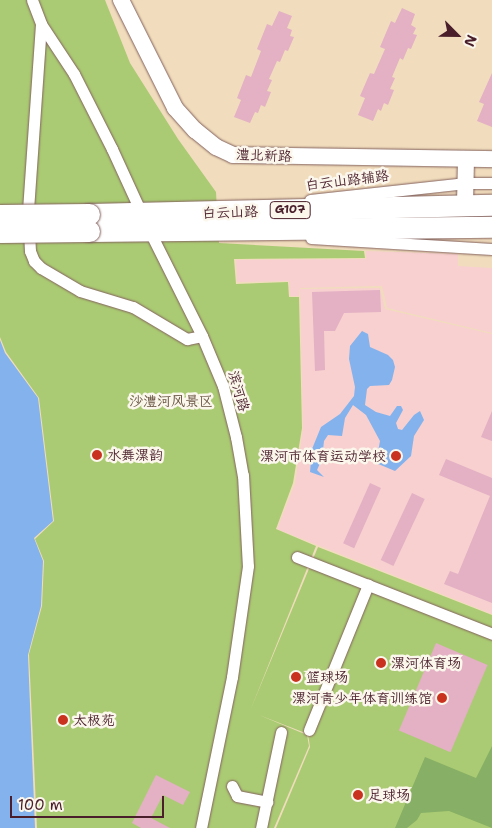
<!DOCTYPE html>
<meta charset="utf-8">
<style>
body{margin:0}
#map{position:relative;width:492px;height:828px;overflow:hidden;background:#f1ddbd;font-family:"Shantell Sans","LXGW WenKai TC",sans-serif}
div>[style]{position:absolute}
.built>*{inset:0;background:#f7d0cf}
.green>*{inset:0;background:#aacb73}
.forest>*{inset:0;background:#87af65}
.water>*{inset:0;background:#83b2ed}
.building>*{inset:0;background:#e3b0c4;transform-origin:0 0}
.roads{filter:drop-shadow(0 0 1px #84625e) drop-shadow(0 0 1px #84625e)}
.street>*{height:11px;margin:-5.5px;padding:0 5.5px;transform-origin:5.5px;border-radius:5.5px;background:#fff}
.secondary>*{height:16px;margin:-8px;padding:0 8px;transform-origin:8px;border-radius:8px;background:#fff}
.highway>*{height:21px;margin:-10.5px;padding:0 10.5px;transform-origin:10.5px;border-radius:10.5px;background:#fff}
.bridges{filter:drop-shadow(0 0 1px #84625e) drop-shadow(0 0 1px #84625e)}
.highway-bridge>*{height:21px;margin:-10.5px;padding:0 10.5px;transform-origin:10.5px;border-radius:10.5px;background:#fff}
.dots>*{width:14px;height:14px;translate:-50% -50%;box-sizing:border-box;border:2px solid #fbf7ec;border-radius:50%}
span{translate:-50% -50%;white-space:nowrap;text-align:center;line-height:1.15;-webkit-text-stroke:5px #fbf7ec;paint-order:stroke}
.shield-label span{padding:1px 4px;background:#fbf7ec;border:1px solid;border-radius:4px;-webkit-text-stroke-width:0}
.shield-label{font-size:12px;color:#4a1f2b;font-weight:700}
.street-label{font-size:14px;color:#4a1f2b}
.park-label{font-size:14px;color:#675341}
.poi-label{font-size:14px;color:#4a1f2b}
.left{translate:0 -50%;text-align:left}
.right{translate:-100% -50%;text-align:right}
.north{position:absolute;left:432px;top:10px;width:50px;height:50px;-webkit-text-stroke:4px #fbf7ec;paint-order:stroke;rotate:113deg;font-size:14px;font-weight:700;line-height:20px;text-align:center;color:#4a1f2b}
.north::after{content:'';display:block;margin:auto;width:18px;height:22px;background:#4a1f2b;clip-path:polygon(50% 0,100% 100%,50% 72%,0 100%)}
.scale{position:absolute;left:10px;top:796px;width:154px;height:22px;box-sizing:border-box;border:2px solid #4a1f2b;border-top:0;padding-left:6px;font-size:15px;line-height:18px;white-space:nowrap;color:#4a1f2b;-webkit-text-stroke:4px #fbf7ec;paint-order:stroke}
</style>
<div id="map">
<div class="built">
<i style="clip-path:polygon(366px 251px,458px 254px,458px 266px,492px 268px,492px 333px,387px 308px,382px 286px,300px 288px,299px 296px,290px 296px,289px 281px,237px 282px,236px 260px,366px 259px)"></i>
<i style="clip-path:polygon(380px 288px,385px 309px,492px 334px,492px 614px,277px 529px,295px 484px,303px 428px,300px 289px)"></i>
</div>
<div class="green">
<i style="clip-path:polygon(0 0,105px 0,130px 63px,178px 139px,216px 192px,219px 243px,364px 251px,365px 258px,234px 259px,236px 284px,288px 282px,289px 297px,299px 297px,302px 428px,293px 483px,276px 529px,316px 546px,250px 711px,318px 547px,492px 615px,492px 828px,276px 828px,310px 747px,308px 734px,259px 715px,307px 735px,309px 746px,274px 828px,37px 828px,29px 654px,42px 606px,44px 561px,35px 539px,54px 521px,39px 398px,6px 352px,0 337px)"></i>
</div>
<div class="forest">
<i style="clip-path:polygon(492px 746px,492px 828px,449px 811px,421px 813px,417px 820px,407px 828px,395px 828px,425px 757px,476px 778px)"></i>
</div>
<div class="water">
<i style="clip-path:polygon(362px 331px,368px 334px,370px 347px,388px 355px,393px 360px,395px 367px,392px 380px,389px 385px,370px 386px,367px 389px,365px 405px,376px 412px,390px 416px,397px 406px,401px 406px,403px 410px,396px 423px,398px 429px,402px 430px,414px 415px,420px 411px,424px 420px,414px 436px,411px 456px,395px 471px,376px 463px,380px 441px,366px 415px,353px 405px,345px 418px,342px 436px,328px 435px,324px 441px,322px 459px,317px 470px,324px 477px,310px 472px,312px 449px,321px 427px,340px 414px,354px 396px,355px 387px,349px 359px,350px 346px)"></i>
<i style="clip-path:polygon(0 340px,5px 353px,38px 398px,53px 521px,34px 538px,43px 561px,41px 606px,28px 655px,35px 828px,0 828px)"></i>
</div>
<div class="building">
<i style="clip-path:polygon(402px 8px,415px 14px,411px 25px,416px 28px,413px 34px,417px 35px,411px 49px,408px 48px,403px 60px,400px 58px,392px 77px,395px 78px,390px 89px,394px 90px,388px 105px,384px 103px,381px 111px,378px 109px,373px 121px,358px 115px,365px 98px,360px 96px,370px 73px,374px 74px,385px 49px,380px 47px,391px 21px,395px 23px)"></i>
<i style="clip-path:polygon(279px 11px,292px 16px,287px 28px,292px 30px,290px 36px,294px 37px,288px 51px,285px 50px,280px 62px,277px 61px,269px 79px,272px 80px,267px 91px,271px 92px,265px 107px,261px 105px,258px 113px,255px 112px,250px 123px,234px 117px,241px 100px,237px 98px,246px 75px,251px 77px,261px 51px,257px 49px,267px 24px,272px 26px)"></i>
<i style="clip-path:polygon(492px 73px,492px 127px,477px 121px,484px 104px,479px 102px)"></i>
<i style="clip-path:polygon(380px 290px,381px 312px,344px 313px,335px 331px,324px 331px,325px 370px,315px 371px,312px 292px)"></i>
<i style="clip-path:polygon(492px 411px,492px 441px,481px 437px)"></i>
<i style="clip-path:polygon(446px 459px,492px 478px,492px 603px,444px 584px,450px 571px,458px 574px,490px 496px,439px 475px)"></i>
<i style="left:370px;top:483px;width:12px;height:66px;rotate:24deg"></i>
<i style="left:412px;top:493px;width:14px;height:74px;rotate:25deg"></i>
<i style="left:436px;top:643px;width:56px;height:95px;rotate:23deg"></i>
<i style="clip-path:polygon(156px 775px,190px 792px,183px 805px,163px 795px,151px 818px,170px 828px,141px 828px,132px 823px)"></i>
</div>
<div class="roads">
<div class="street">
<i style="left:32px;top:0;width:26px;rotate:69deg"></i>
<i style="left:41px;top:24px;width:60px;rotate:56.6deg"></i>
<i style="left:74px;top:74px;width:84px;rotate:63.1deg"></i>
<i style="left:112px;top:149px;width:91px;rotate:65.4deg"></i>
<i style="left:150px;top:232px;width:116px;rotate:63.4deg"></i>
<i style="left:202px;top:336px;width:54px;rotate:67.2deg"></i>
<i style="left:223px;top:386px;width:53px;rotate:75.7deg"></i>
<i style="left:236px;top:437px;width:39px;rotate:80deg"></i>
<i style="left:243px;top:475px;width:91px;rotate:86.9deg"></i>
<i style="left:248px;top:566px;width:112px;rotate:98.2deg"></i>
<i style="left:232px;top:677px;width:154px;rotate:101.6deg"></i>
<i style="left:41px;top:24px;width:185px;rotate:94deg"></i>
<i style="left:28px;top:209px;width:42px;rotate:87.3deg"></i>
<i style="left:30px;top:251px;width:11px;rotate:68deg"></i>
<i style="left:34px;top:261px;width:10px;rotate:45deg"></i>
<i style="left:41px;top:268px;width:45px;rotate:30.5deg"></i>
<i style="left:80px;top:291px;width:55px;rotate:16.8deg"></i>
<i style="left:133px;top:307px;width:63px;rotate:30.7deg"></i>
<i style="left:187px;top:339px;width:15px;rotate:-11deg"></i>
<i style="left:310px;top:200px;width:157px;rotate:-6.2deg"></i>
<i style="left:466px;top:183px;width:26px"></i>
<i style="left:311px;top:238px;width:181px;rotate:3.5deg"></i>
<i style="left:297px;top:557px;width:210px;rotate:21.5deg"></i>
<i style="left:309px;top:730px;width:157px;rotate:-67.9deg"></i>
<i style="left:232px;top:786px;width:11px;rotate:63deg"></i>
<i style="left:237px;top:796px;width:31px;rotate:11deg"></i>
<i style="left:261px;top:828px;width:98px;rotate:-78.2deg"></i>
</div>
<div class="secondary">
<i style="left:121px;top:0;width:121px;rotate:63.4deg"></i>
<i style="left:175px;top:108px;width:30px;rotate:48deg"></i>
<i style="left:195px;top:130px;width:27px;rotate:39deg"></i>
<i style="left:216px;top:147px;width:19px;rotate:25deg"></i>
<i style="left:233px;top:155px;width:259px;rotate:0.9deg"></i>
<i style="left:465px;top:204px;width:45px;rotate:-88.7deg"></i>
</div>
<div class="highway">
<i style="left:89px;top:214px;width:403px;rotate:-1.3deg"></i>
<i style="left:89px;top:231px;width:403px;rotate:-0.6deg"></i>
</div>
</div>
<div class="bridges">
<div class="highway-bridge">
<i style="left:0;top:215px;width:89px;rotate:-0.6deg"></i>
<i style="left:0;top:232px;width:89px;rotate:-0.6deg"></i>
</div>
</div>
<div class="dots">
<i style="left:97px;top:455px;background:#c8321e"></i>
<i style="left:396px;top:456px;background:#c8321e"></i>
<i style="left:381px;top:663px;background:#c8321e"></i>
<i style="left:296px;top:677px;background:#c8321e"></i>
<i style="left:442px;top:698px;background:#c8321e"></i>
<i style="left:63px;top:720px;background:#c8321e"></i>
<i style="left:358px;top:795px;background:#c8321e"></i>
</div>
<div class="shield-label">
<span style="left:290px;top:210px">G107</span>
</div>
<div class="street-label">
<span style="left:264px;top:155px;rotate:2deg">澧北新路</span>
<span style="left:347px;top:180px;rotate:-7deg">白云山路辅路</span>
<span style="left:230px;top:212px;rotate:-2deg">白云山路</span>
<span style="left:239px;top:391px;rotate:74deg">滨河路</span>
</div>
<div class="park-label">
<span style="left:171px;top:401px">沙澧河风景区</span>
</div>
<div class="poi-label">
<span class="left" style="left:107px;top:455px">水舞漯韵</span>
<span class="right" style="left:386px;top:456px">漯河市体育运动学校</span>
<span class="left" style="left:391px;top:663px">漯河体育场</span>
<span class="left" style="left:306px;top:677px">篮球场</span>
<span class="right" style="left:432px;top:698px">漯河青少年体育训练馆</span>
<span class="left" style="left:73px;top:720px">太极苑</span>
<span class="left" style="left:368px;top:795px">足球场</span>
</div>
<div class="north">N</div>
<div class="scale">100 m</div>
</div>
